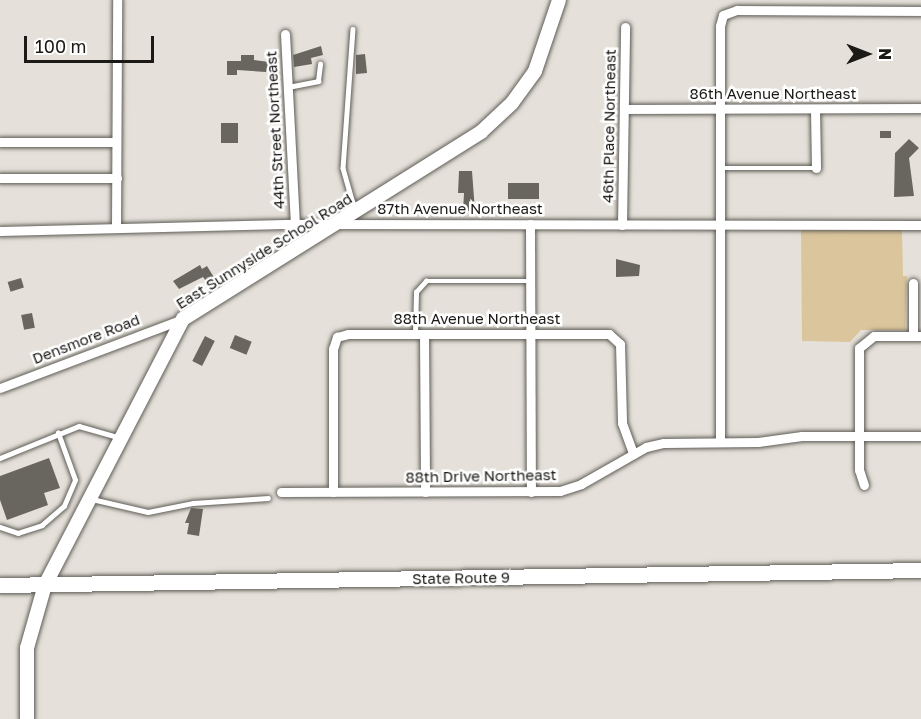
<!DOCTYPE html>
<style>
body{margin:0}
#map{position:relative;width:921px;height:719px;overflow:hidden;background:#e5e1da;font-family:"Golos Text",sans-serif}
div>[style]{position:absolute}
.green>*{inset:0;background:#dbc59c}
.building>*{inset:0;background:#696660;transform-origin:0 0}
.roads{filter:drop-shadow(0 0 2px #5f5c56) drop-shadow(0 0 2px #5f5c56)}
.lane>*{height:4.5px;margin:-2.25px;padding:0 2.25px;transform-origin:2.25px;border-radius:2.25px;background:#fff}
.street>*{height:9px;margin:-4.5px;padding:0 4.5px;transform-origin:4.5px;border-radius:4.5px;background:#fff}
.secondary>*{height:14px;margin:-7px;padding:0 7px;transform-origin:7px;border-radius:7px;background:#fff}
.primary>*{height:15px;margin:-7.5px;padding:0 7.5px;transform-origin:7.5px;border-radius:7.5px;background:#fff}
span{translate:-50% -50%;white-space:nowrap;text-align:center;line-height:1.15;-webkit-text-stroke:5px #fff;paint-order:stroke}
.street-label{font-size:15px;color:#1b1a17}
.north{position:absolute;left:837px;top:24px;width:60px;height:60px;-webkit-text-stroke:4px #fff;paint-order:stroke;rotate:90deg;font-size:16px;font-weight:700;line-height:24px;text-align:center;color:#1b1a17}
.north::after{content:'';display:block;margin:auto;width:21px;height:27px;background:#1b1a17;clip-path:polygon(50% 0,100% 100%,50% 72%,0 100%)}
.scale{position:absolute;left:24px;top:36px;width:130px;height:27px;box-sizing:border-box;border:3px solid #1b1a17;border-top:0;padding-left:8px;font-size:18px;line-height:21px;white-space:nowrap;color:#1b1a17;-webkit-text-stroke:4px #fff;paint-order:stroke}
</style>
<div id="map">
<div class="green">
<i style="clip-path:polygon(801px 230px,902px 230px,903px 276px,907px 276px,905px 330px,861px 330px,850px 342px,802px 341px)"></i>
</div>
<div class="building">
<i style="clip-path:polygon(321px 46px,323px 55px,311px 58px,312px 64px,294px 67px,293px 55px)"></i>
<i style="clip-path:polygon(365px 54px,367px 73px,356px 74px,356px 55px)"></i>
<i style="clip-path:polygon(241px 55px,254px 55px,254px 60px,269px 62px,266px 72px,237px 70px,237px 75px,227px 75px,227px 61px,241px 61px)"></i>
<i style="left:221px;top:123px;width:17px;height:20px"></i>
<i style="left:880px;top:131px;width:11px;height:7px"></i>
<i style="clip-path:polygon(909px 139px,919px 148px,909px 158px,914px 196px,894px 197px,895px 153px)"></i>
<i style="clip-path:polygon(459px 171px,472px 171px,475px 211px,463px 211px,464px 193px,458px 193px)"></i>
<i style="left:508px;top:183px;width:31px;height:16px"></i>
<i style="clip-path:polygon(616px 259px,640px 265px,639px 276px,616px 277px)"></i>
<i style="clip-path:polygon(200px 265px,202px 269px,207px 266px,215px 279px,208px 284px,203px 277px,179px 289px,173px 281px)"></i>
<i style="left:21px;top:278px;width:10px;height:14px;rotate:73deg"></i>
<i style="left:32px;top:313px;width:15px;height:11px;rotate:79deg"></i>
<i style="left:235px;top:335px;width:18px;height:14px;rotate:22deg"></i>
<i style="left:205px;top:336px;width:11px;height:28px;rotate:27deg"></i>
<i style="clip-path:polygon(49px 458px,60px 488px,44px 493px,48px 505px,7px 520px,0 500px,0 476px)"></i>
<i style="clip-path:polygon(191px 508px,203px 509px,199px 536px,187px 534px,189px 523px,185px 523px)"></i>
</div>
<div class="roads">
<div class="lane">
<i style="left:353px;top:29px;width:139px;rotate:94.1deg"></i>
<i style="left:343px;top:168px;width:41px;rotate:74.2deg"></i>
<i style="left:288px;top:87px;width:31px;rotate:-11deg"></i>
<i style="left:318px;top:81px;width:17px;rotate:-83deg"></i>
<i style="left:720px;top:168px;width:96px"></i>
<i style="left:415px;top:334px;width:42px;rotate:-88.6deg"></i>
<i style="left:416px;top:292px;width:15px;rotate:-48deg"></i>
<i style="left:426px;top:281px;width:104px"></i>
<i style="left:0;top:458px;width:85px;rotate:-22.1deg"></i>
<i style="left:79px;top:426px;width:41px;rotate:15.8deg"></i>
<i style="left:92px;top:499px;width:57px;rotate:13.1deg"></i>
<i style="left:148px;top:512px;width:46px;rotate:-11.3deg"></i>
<i style="left:193px;top:503px;width:75px;rotate:-3.8deg"></i>
<i style="left:0;top:527px;width:19px;rotate:18deg"></i>
<i style="left:18px;top:533px;width:25px;rotate:-18deg"></i>
<i style="left:42px;top:525px;width:29px;rotate:-41deg"></i>
<i style="left:64px;top:506px;width:28px;rotate:-67deg"></i>
<i style="left:75px;top:480px;width:50px;rotate:-109.9deg"></i>
</div>
<div class="street">
<i style="left:285px;top:34px;width:190px;rotate:87deg"></i>
<i style="left:626px;top:109px;width:295px;rotate:-0.2deg"></i>
<i style="left:815px;top:110px;width:58px;rotate:89deg"></i>
<i style="left:0;top:142px;width:116px"></i>
<i style="left:0;top:178px;width:117px"></i>
<i style="left:530px;top:224px;width:268px;rotate:89.8deg"></i>
<i style="left:622px;top:225px;width:198px;rotate:-89.1deg"></i>
<i style="left:116px;top:228px;width:228px;rotate:-89.7deg"></i>
<i style="left:0;top:231px;width:295px;rotate:-1.4deg"></i>
<i style="left:295px;top:224px;width:626px;rotate:0.09deg"></i>
<i style="left:424px;top:334px;width:158px;rotate:89.6deg"></i>
<i style="left:913px;top:336px;width:53px;rotate:-90deg"></i>
<i style="left:0;top:388px;width:196px;rotate:-20.7deg"></i>
<i style="left:720px;top:442px;width:416px;rotate:-90deg"></i>
<i style="left:720px;top:26px;width:11px;rotate:-75deg"></i>
<i style="left:723px;top:15px;width:15px;rotate:-20deg"></i>
<i style="left:737px;top:10px;width:184px;rotate:0.3deg"></i>
<i style="left:864px;top:485px;width:16px;rotate:-108deg"></i>
<i style="left:859px;top:470px;width:122px;rotate:-90deg"></i>
<i style="left:859px;top:348px;width:19px;rotate:-39deg"></i>
<i style="left:874px;top:336px;width:47px"></i>
<i style="left:281px;top:492px;width:279px;rotate:-0.2deg"></i>
<i style="left:560px;top:491px;width:22px;rotate:-18deg"></i>
<i style="left:581px;top:484px;width:75px;rotate:-29.6deg"></i>
<i style="left:646px;top:447px;width:18px;rotate:-13deg"></i>
<i style="left:664px;top:443px;width:94px;rotate:-0.6deg"></i>
<i style="left:758px;top:442px;width:44px;rotate:-7.8deg"></i>
<i style="left:802px;top:436px;width:119px"></i>
<i style="left:333px;top:492px;width:143px;rotate:-90deg"></i>
<i style="left:333px;top:349px;width:13px;rotate:-72deg"></i>
<i style="left:337px;top:337px;width:11px;rotate:-15deg"></i>
<i style="left:348px;top:334px;width:261px"></i>
<i style="left:609px;top:334px;width:15px;rotate:42deg"></i>
<i style="left:620px;top:344px;width:79px;rotate:88.5deg"></i>
<i style="left:622px;top:423px;width:33px;rotate:70deg"></i>
</div>
<div class="secondary">
<i style="left:27px;top:719px;width:71px;rotate:-90deg"></i>
<i style="left:27px;top:648px;width:66px;rotate:-74.1deg"></i>
<i style="left:45px;top:585px;width:300px;rotate:-62.6deg"></i>
<i style="left:183px;top:319px;width:352px;rotate:-32.1deg"></i>
<i style="left:481px;top:132px;width:42px;rotate:-43.1deg"></i>
<i style="left:512px;top:103px;width:39px;rotate:-54deg"></i>
<i style="left:535px;top:71px;width:75px;rotate:-71.3deg"></i>
</div>
<div class="primary">
<i style="left:0;top:585px;width:921px;rotate:-0.93deg"></i>
</div>
</div>
<div class="street-label">
<span style="left:773px;top:94px">86th Avenue Northeast</span>
<span style="left:609px;top:126px;rotate:-89deg">46th Place Northeast</span>
<span style="left:275px;top:130px;rotate:-93deg">44th Street Northeast</span>
<span style="left:460px;top:209px">87th Avenue Northeast</span>
<span style="left:264px;top:251px;rotate:-32deg">East Sunnyside School Road</span>
<span style="left:477px;top:319px">88th Avenue Northeast</span>
<span style="left:86px;top:339px;rotate:-21deg">Densmore Road</span>
<span style="left:481px;top:476px;rotate:-1deg">88th Drive Northeast</span>
<span style="left:461px;top:578px;rotate:-1deg">State Route 9</span>
</div>
<div class="north">N</div>
<div class="scale">100 m</div>
</div>
